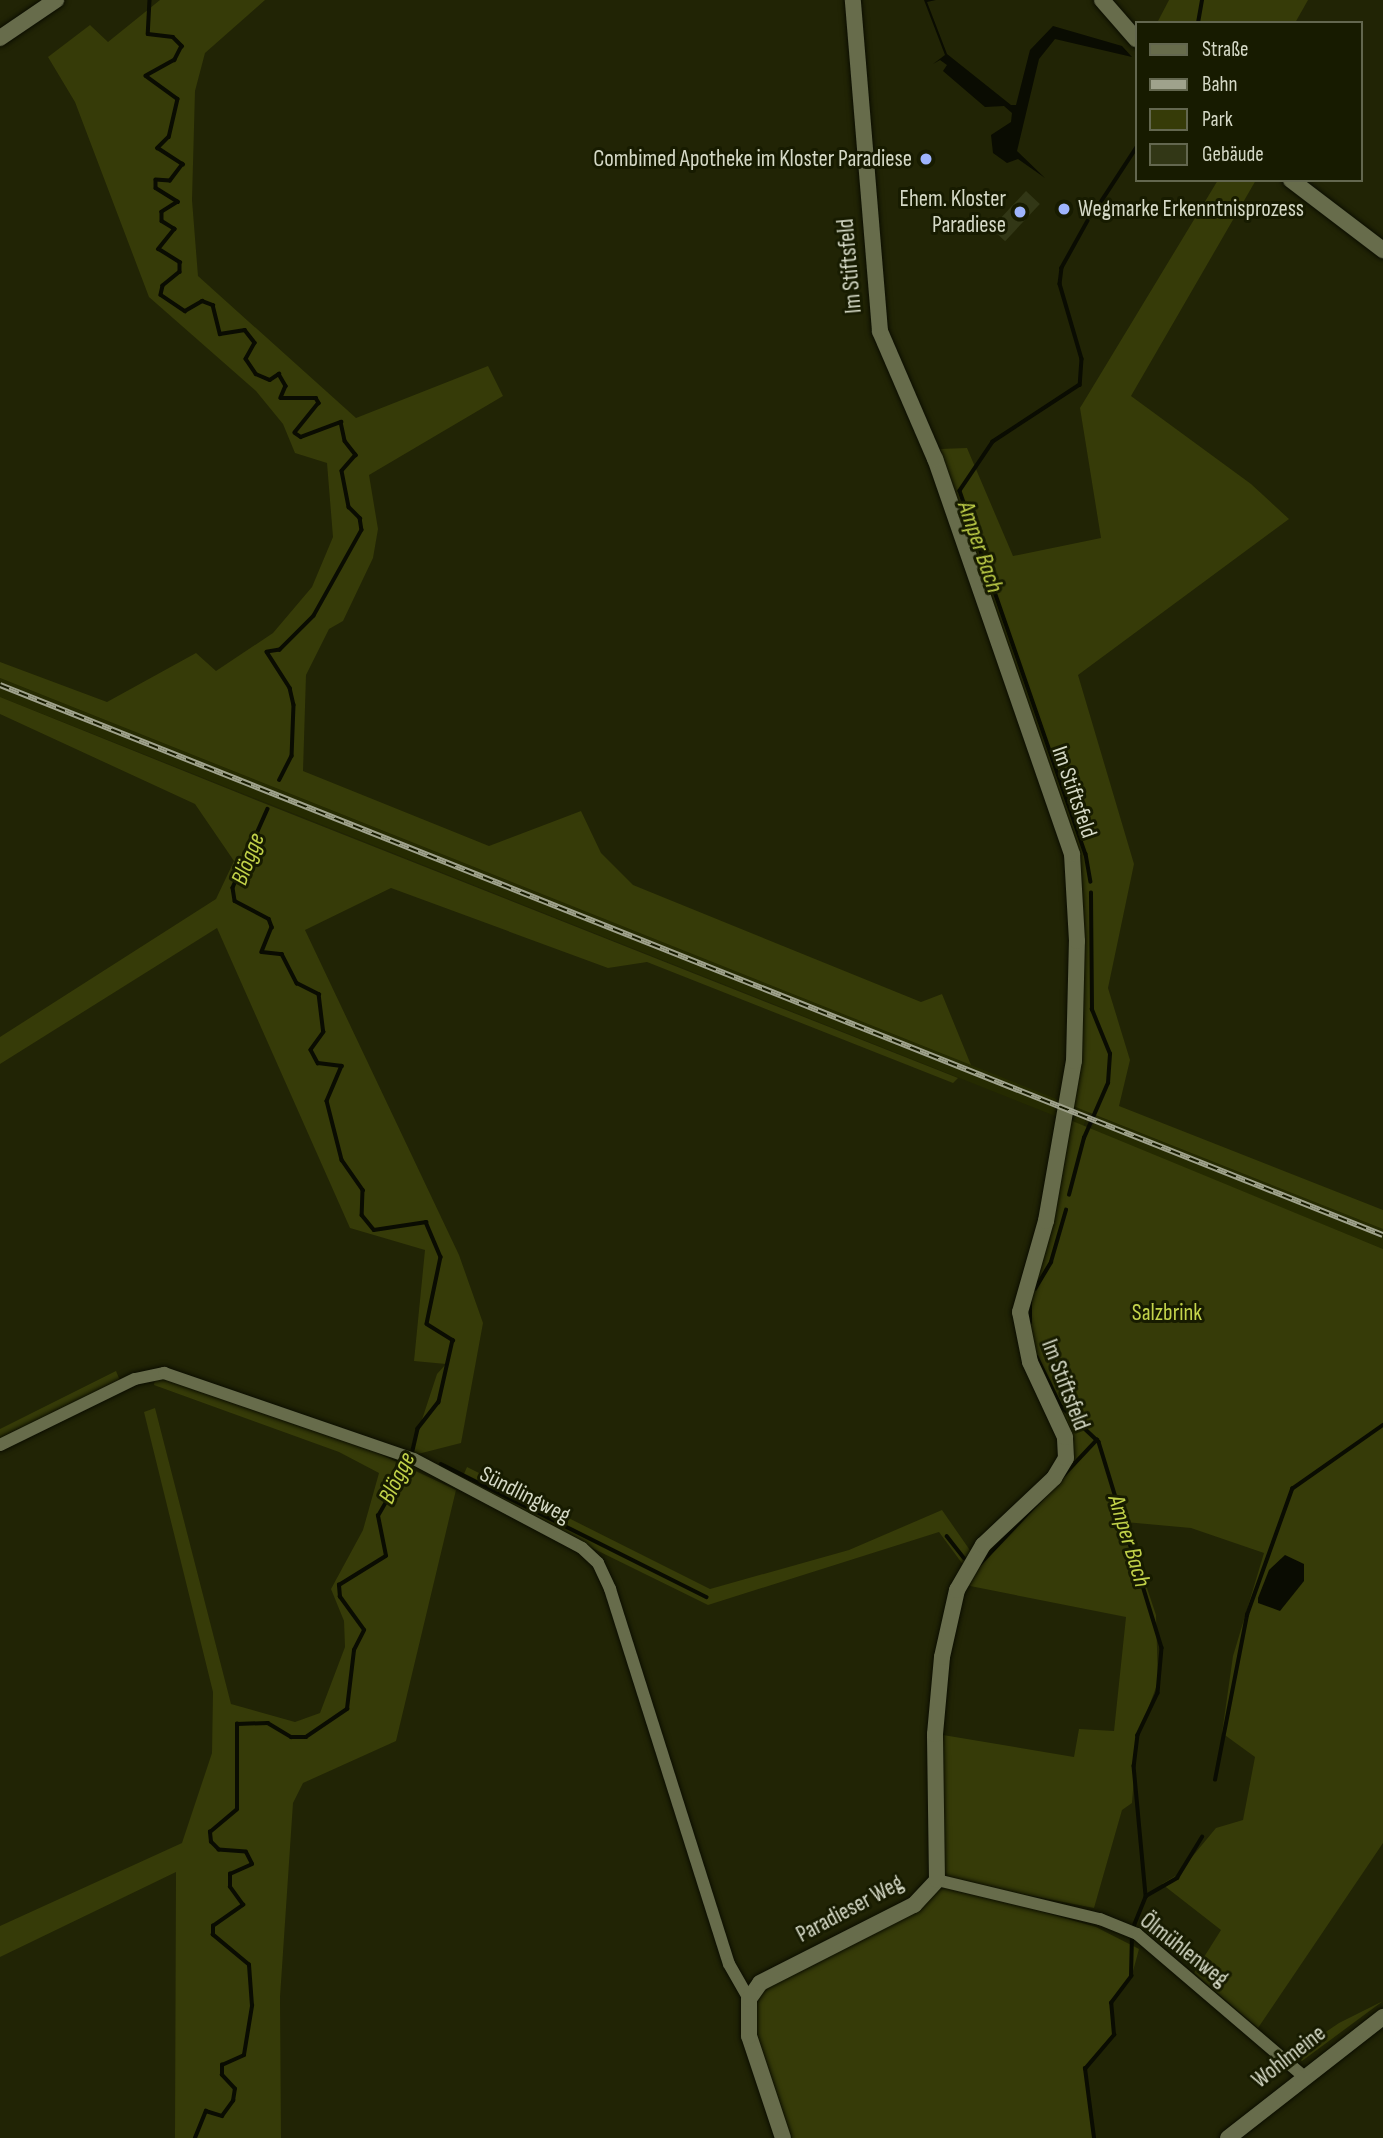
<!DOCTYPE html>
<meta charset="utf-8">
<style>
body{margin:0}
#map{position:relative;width:1383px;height:2138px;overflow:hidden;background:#212405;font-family:"Sofia Sans Condensed",sans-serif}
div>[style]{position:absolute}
.built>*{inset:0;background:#252a01}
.green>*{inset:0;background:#363b08}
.water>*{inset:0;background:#0a0c02}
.stream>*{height:3.5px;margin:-1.75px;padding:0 1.75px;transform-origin:1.75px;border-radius:1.75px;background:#0a0c02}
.building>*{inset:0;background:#323716;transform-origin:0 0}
.roads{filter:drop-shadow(0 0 2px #0b0d00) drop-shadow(0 0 2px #0b0d00)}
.minor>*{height:12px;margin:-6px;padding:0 6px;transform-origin:6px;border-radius:6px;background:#676c4b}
.tertiary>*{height:16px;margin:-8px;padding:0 8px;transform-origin:8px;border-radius:8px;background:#676c4b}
.rail>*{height:6px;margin-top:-3px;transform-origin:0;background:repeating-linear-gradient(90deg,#171b00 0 10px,#9fa28c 0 20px);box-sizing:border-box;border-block:2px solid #9fa28c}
.dots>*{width:19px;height:19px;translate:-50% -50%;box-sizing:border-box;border:4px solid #171b00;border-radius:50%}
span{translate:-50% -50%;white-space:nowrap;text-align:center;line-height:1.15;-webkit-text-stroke:6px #171b00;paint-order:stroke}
.poi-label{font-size:23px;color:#d5d9c6}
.right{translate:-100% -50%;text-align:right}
.left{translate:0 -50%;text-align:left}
.street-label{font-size:23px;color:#d5d9c6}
.park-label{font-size:23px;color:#c4d44b}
.water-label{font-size:24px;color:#c1d148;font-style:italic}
.legend{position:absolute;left:1135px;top:21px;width:228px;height:161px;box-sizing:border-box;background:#171b00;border:2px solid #63674f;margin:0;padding:9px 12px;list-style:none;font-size:21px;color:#d5d9c6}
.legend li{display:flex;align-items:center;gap:14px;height:35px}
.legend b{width:35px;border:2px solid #63674f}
</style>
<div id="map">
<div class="built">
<i style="clip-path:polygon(0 678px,1061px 1101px,1089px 1112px,1083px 1127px,0 697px)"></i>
<i style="clip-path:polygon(1097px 1116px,1383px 1229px,1383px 1249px,1091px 1130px)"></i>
</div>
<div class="green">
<i style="clip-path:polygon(160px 0,265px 0,205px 53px,195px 91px,192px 200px,198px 276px,356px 418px,488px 366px,503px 396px,369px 475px,378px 529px,373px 558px,343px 621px,329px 629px,306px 675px,303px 771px,489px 846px,581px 811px,601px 853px,633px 885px,921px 1002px,942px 994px,971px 1065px,0 678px,0 662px,107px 702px,196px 653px,216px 671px,273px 633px,312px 587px,333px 537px,327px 463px,295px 453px,283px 424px,256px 391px,149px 297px,75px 102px,48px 57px,90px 25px,108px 42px)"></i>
<i style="clip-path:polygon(1169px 0,1308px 0,1295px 23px,1157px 23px)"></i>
<i style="clip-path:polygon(1218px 180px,1256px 180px,1131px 396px,1251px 484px,1289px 519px,1078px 675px,1134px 864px,1108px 988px,1130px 1060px,1119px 1106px,1383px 1210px,1383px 1229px,1073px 1106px,1083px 1005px,1079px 852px,940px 449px,967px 448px,1013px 556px,1101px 538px,1080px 408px)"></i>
<i style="clip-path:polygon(0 697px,261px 802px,958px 1078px,953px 1083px,647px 962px,608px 968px,391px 888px,305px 930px,459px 1255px,483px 1323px,461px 1443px,410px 1456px,437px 1374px,446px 1364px,414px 1361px,425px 1250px,350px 1228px,217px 928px,0 1064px,0 1037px,216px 899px,234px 861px,195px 804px,0 714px)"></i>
<i style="clip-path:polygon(1070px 1120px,1383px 1249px,1383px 1843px,1258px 2028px,1194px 1973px,1221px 1930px,1162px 1884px,1177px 1875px,1216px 1828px,1243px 1820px,1255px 1757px,1222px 1733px,1233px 1656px,1264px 1553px,1191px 1528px,1125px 1522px,1156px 1615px,1158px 1682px,1137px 1739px,1132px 1803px,1122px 1810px,1094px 1908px,940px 1878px,937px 1734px,1074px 1757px,1079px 1729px,1114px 1731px,1126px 1617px,960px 1584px,986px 1547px,1068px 1459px,1021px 1334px)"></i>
<i style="clip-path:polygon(116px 1371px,121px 1383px,0 1442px,0 1429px)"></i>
<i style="clip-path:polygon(155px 1375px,350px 1440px,456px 1490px,396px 1741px,303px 1783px,293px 1803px,280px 1997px,281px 2138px,175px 2138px,176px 1872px,0 1957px,0 1926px,182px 1843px,212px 1753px,213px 1692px,144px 1412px,155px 1408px,231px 1704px,295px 1722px,320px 1713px,345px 1647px,344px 1621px,331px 1589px,363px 1530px,379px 1473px,339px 1452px,154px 1385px)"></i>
<i style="clip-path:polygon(467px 1467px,710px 1589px,849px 1550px,942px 1510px,974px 1556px,964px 1566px,939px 1532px,708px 1605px,460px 1483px)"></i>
<i style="clip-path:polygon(938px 1882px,1096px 1927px,1139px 1949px,1132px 1975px,1112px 2003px,1115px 2035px,1086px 2069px,1094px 2138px,785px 2138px,752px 2034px,753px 1998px,762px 1985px)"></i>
<i style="clip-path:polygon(1383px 2001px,1302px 2061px,1293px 2054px,1339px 2023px)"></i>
</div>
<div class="water">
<i style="clip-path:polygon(924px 0,936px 0,927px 2px,947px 54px,1011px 105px,1016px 105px,1030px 50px,1053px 26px,1122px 46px,1132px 57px,1055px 39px,1039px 59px,1017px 151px,1045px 178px,1018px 159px,1007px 163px,993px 153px,991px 135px,1011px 122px,1012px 113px,1004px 106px,985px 107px,943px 71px,947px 65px,940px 60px,933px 64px,945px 55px)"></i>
<i style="clip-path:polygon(1285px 1555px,1304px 1564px,1304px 1581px,1280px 1611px,1258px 1603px,1258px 1598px,1269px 1570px)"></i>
</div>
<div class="stream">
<i style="left:150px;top:0;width:34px;rotate:93deg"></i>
<i style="left:148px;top:34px;width:25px;rotate:7deg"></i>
<i style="left:173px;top:37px;width:13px;rotate:45deg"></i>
<i style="left:182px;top:46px;width:16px;rotate:117deg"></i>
<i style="left:175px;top:60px;width:33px;rotate:151deg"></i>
<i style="left:146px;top:76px;width:39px;rotate:36deg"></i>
<i style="left:178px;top:99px;width:39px;rotate:103deg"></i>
<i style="left:169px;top:137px;width:16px;rotate:135deg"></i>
<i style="left:158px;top:148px;width:30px;rotate:33deg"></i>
<i style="left:183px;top:164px;width:21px;rotate:127deg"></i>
<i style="left:170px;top:181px;width:14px;rotate:-176deg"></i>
<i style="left:156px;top:180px;width:8px;rotate:90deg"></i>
<i style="left:156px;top:188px;width:26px;rotate:32deg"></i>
<i style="left:178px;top:202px;width:19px;rotate:148deg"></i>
<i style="left:162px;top:212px;width:9px;rotate:90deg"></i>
<i style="left:162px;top:221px;width:15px;rotate:32deg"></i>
<i style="left:175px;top:229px;width:26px;rotate:129deg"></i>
<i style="left:159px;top:249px;width:25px;rotate:32deg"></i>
<i style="left:180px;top:262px;width:10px;rotate:90deg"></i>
<i style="left:180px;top:272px;width:22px;rotate:141deg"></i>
<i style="left:163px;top:286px;width:9px;rotate:103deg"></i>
<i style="left:161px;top:295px;width:29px;rotate:34deg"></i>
<i style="left:185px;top:311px;width:20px;rotate:-30deg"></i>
<i style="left:202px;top:301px;width:12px;rotate:20deg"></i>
<i style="left:213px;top:305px;width:30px;rotate:76deg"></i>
<i style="left:220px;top:334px;width:25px;rotate:-9deg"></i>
<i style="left:245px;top:330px;width:16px;rotate:52deg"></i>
<i style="left:255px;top:343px;width:18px;rotate:119deg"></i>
<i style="left:246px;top:359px;width:18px;rotate:56deg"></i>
<i style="left:256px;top:374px;width:15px;rotate:23deg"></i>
<i style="left:270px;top:380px;width:11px;rotate:-34deg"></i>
<i style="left:279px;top:374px;width:14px;rotate:60deg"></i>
<i style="left:286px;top:386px;width:13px;rotate:113deg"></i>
<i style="left:281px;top:398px;width:35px"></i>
<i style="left:316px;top:398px;width:6px;rotate:59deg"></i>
<i style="left:319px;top:403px;width:38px;rotate:129deg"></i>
<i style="left:295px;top:433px;width:7px;rotate:34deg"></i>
<i style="left:301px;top:437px;width:43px;rotate:-20.6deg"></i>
<i style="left:341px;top:422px;width:19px;rotate:78deg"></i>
<i style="left:345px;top:441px;width:18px;rotate:52deg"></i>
<i style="left:356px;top:455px;width:21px;rotate:131deg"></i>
<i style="left:342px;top:471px;width:37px;rotate:79deg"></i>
<i style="left:349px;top:507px;width:16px;rotate:45deg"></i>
<i style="left:360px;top:518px;width:12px;rotate:81deg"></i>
<i style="left:362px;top:530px;width:98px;rotate:119.2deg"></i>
<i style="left:314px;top:616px;width:48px;rotate:135deg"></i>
<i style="left:280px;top:650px;width:13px;rotate:171deg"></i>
<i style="left:267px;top:652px;width:43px;rotate:57.4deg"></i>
<i style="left:290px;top:688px;width:17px;rotate:77deg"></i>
<i style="left:294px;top:705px;width:51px;rotate:92.2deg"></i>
<i style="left:292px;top:756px;width:27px;rotate:117deg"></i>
<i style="left:1198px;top:23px;width:23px;rotate:-80deg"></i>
<i style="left:1093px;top:214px;width:79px;rotate:-56.9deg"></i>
<i style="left:1088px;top:221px;width:54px;rotate:119deg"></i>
<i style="left:1062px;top:268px;width:16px;rotate:97deg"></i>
<i style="left:1060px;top:284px;width:78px;rotate:73.7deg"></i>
<i style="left:1082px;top:359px;width:26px;rotate:94deg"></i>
<i style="left:1080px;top:385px;width:104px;rotate:146.8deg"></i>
<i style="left:993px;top:442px;width:59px;rotate:124deg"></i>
<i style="left:960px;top:491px;width:384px;rotate:70.9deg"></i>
<i style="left:1086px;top:854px;width:28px;rotate:80deg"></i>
<i style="left:268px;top:809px;width:86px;rotate:113.9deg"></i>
<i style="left:233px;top:888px;width:13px;rotate:81deg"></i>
<i style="left:235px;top:901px;width:38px;rotate:28deg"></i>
<i style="left:269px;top:919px;width:9px;rotate:69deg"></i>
<i style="left:272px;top:927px;width:27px;rotate:112deg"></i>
<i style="left:262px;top:952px;width:20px;rotate:6deg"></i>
<i style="left:282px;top:954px;width:33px;rotate:63deg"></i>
<i style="left:297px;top:983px;width:25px;rotate:27deg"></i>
<i style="left:319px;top:994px;width:38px;rotate:83deg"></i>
<i style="left:324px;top:1032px;width:22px;rotate:126deg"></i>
<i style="left:311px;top:1050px;width:15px;rotate:62deg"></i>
<i style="left:318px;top:1063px;width:24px;rotate:7deg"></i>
<i style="left:342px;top:1066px;width:38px;rotate:113deg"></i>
<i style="left:327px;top:1101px;width:61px;rotate:75.7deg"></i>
<i style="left:342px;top:1160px;width:37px;rotate:55deg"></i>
<i style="left:363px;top:1190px;width:25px;rotate:92deg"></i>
<i style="left:362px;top:1215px;width:19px;rotate:51deg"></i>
<i style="left:374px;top:1230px;width:53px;rotate:-8.7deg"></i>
<i style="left:426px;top:1222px;width:38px;rotate:67deg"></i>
<i style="left:441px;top:1257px;width:68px;rotate:101.8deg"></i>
<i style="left:427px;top:1324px;width:31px;rotate:32deg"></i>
<i style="left:453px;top:1340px;width:64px;rotate:102.7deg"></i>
<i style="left:439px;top:1402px;width:34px;rotate:128deg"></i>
<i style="left:418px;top:1429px;width:26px;rotate:103deg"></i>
<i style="left:1069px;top:1195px;width:59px;rotate:-75.3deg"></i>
<i style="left:1084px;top:1138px;width:60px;rotate:-66.4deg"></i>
<i style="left:1108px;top:1083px;width:29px;rotate:-86deg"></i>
<i style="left:1110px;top:1054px;width:48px;rotate:-112.2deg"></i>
<i style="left:1092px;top:1010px;width:117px;rotate:-90.5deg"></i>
<i style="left:1035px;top:1289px;width:31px;rotate:-59deg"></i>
<i style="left:1051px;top:1262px;width:54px;rotate:-73.9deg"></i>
<i style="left:1030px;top:1323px;width:20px;rotate:-90deg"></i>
<i style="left:1037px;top:1357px;width:55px;rotate:63.9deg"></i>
<i style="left:1061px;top:1406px;width:52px;rotate:43.5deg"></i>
<i style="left:1099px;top:1442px;width:215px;rotate:73deg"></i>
<i style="left:1162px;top:1648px;width:45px;rotate:95.1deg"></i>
<i style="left:1158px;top:1693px;width:47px;rotate:115.5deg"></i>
<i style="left:1138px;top:1735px;width:31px;rotate:97deg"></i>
<i style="left:1134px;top:1766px;width:131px;rotate:84.7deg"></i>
<i style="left:441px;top:1464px;width:297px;rotate:26.6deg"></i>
<i style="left:947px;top:1536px;width:28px;rotate:52deg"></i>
<i style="left:979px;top:1565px;width:172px;rotate:-46.7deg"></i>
<i style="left:1215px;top:1780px;width:168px;rotate:-79deg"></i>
<i style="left:1247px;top:1615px;width:134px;rotate:-70.3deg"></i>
<i style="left:1292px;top:1489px;width:111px;rotate:-35.1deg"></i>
<i style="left:1133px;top:1928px;width:35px;rotate:-68deg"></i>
<i style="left:1146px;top:1896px;width:36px;rotate:-30deg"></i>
<i style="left:1177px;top:1878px;width:48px;rotate:-58.6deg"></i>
<i style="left:195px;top:2138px;width:29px;rotate:-68deg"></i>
<i style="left:206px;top:2111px;width:17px;rotate:17deg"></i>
<i style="left:222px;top:2116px;width:19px;rotate:-54deg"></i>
<i style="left:233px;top:2101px;width:12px;rotate:-81deg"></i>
<i style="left:235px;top:2089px;width:19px;rotate:-133deg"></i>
<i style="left:222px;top:2075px;width:10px;rotate:-90deg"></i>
<i style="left:222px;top:2065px;width:24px;rotate:-24deg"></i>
<i style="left:244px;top:2055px;width:50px;rotate:-80.7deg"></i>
<i style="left:252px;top:2006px;width:41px;rotate:-94.2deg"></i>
<i style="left:249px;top:1965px;width:47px;rotate:-140.2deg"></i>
<i style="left:213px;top:1935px;width:9px;rotate:-90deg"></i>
<i style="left:213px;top:1926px;width:37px;rotate:-35deg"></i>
<i style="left:243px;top:1905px;width:22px;rotate:-126deg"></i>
<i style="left:230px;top:1887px;width:13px;rotate:-90deg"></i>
<i style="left:230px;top:1874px;width:24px;rotate:-24deg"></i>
<i style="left:252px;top:1864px;width:13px;rotate:-117deg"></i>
<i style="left:246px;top:1852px;width:27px;rotate:-176deg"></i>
<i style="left:219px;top:1850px;width:11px;rotate:-135deg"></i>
<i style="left:211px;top:1842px;width:10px;rotate:-96deg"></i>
<i style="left:210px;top:1832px;width:35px;rotate:-40deg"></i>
<i style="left:237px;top:1809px;width:85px;rotate:-90deg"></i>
<i style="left:237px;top:1724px;width:31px;rotate:-2deg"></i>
<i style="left:268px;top:1723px;width:27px;rotate:31deg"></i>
<i style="left:291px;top:1737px;width:15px"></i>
<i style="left:306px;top:1737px;width:50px;rotate:-34.3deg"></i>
<i style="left:347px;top:1709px;width:59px;rotate:-83.2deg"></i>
<i style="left:354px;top:1650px;width:22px;rotate:-63deg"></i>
<i style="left:364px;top:1630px;width:41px;rotate:-126deg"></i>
<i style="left:340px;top:1597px;width:12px;rotate:-95deg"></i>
<i style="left:339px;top:1585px;width:55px;rotate:-31.7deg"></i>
<i style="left:386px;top:1556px;width:41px;rotate:-101.3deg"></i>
<i style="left:378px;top:1516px;width:62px;rotate:-60.1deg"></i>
<i style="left:1094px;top:2138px;width:70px;rotate:-97.4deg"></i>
<i style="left:1085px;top:2069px;width:45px;rotate:-49.5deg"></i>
<i style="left:1114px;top:2035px;width:32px;rotate:-95deg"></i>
<i style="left:1111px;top:2003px;width:34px;rotate:-53deg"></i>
<i style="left:1131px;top:1976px;width:41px;rotate:-88.6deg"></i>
</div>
<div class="building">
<i style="left:1026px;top:191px;width:19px;height:51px;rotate:43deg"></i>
</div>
<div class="roads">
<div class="minor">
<i style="left:0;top:1445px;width:150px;rotate:-26.1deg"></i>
<i style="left:135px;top:1379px;width:30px;rotate:-12deg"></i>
<i style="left:164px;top:1373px;width:264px;rotate:19deg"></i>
<i style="left:414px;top:1459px;width:190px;rotate:27.9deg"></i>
<i style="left:582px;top:1548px;width:22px;rotate:43deg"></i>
<i style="left:598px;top:1563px;width:29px;rotate:65deg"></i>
<i style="left:610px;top:1589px;width:393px;rotate:72.4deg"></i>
<i style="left:729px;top:1964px;width:40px;rotate:60.3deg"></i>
<i style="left:937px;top:1880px;width:168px;rotate:13.5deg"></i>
<i style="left:1100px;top:1919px;width:40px;rotate:22deg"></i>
<i style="left:1137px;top:1934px;width:217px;rotate:40.5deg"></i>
</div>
<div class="tertiary">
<i style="left:1102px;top:0;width:52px;rotate:48.9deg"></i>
<i style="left:0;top:38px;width:68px;rotate:-34.2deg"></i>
<i style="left:1291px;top:180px;width:116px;rotate:37.3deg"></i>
<i style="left:783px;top:2138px;width:108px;rotate:-108.4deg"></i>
<i style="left:749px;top:2036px;width:37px;rotate:-90deg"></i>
<i style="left:749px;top:1999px;width:19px;rotate:-55deg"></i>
<i style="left:760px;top:1983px;width:173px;rotate:-26.9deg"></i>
<i style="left:914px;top:1905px;width:34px;rotate:-47deg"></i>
<i style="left:937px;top:1880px;width:146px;rotate:-90.8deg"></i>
<i style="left:935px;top:1734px;width:77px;rotate:-84.8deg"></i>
<i style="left:942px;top:1657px;width:69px;rotate:-77.4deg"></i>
<i style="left:957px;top:1590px;width:52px;rotate:-60deg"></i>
<i style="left:983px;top:1545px;width:98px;rotate:-43.3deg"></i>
<i style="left:1054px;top:1478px;width:23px;rotate:-59deg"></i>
<i style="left:1066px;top:1458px;width:21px;rotate:-93deg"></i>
<i style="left:1065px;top:1437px;width:83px;rotate:-115deg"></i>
<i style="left:1030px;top:1362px;width:51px;rotate:-101.3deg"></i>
<i style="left:1020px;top:1312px;width:95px;rotate:-74.1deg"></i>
<i style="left:1046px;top:1221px;width:162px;rotate:-80.1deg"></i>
<i style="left:1074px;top:1061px;width:120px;rotate:-88.6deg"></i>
<i style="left:1077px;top:941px;width:87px;rotate:-93.3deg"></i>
<i style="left:1072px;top:854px;width:418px;rotate:-109.1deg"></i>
<i style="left:935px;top:459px;width:139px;rotate:-113.3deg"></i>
<i style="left:880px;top:331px;width:332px;rotate:-94.7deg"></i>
<i style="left:1228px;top:2138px;width:197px;rotate:-38deg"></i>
</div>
</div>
<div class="rail">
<i style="left:0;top:685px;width:1488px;rotate:21.69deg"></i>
</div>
<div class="dots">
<i style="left:926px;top:159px;background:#9eb4fd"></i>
<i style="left:1064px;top:209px;background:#9eb4fd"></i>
<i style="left:1020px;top:212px;background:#9eb4fd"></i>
</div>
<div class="poi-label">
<span class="right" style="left:912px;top:159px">Combimed Apotheke im Kloster Paradiese</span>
<span class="right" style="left:1006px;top:212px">Ehem. Kloster<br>Paradiese</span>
<span class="left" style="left:1078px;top:209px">Wegmarke Erkenntnisprozess</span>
</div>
<div class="street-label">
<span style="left:850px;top:266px;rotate:-95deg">Im Stiftsfeld</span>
<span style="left:1074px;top:792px;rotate:71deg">Im Stiftsfeld</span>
<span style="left:1065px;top:1385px;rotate:69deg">Im Stiftsfeld</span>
<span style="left:525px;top:1495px;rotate:27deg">Sündlingweg</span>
<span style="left:850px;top:1909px;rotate:-28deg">Paradieser Weg</span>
<span style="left:1184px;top:1950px;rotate:38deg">Ölmühlenweg</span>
<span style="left:1289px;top:2057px;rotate:-38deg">Wohlmeine</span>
</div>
<div class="park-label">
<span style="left:1167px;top:1313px">Salzbrink</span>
</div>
<div class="water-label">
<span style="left:980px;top:547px;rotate:71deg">Amper Bach</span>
<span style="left:248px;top:859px;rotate:-69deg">Blögge</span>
<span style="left:397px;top:1478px;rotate:-64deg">Blögge</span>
<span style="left:1129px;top:1541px;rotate:73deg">Amper Bach</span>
</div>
<ul class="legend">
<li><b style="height:9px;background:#676c4b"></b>Straße</li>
<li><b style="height:9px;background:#9fa28c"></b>Bahn</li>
<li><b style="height:19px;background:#363b08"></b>Park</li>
<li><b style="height:19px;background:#323716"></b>Gebäude</li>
</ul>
</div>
